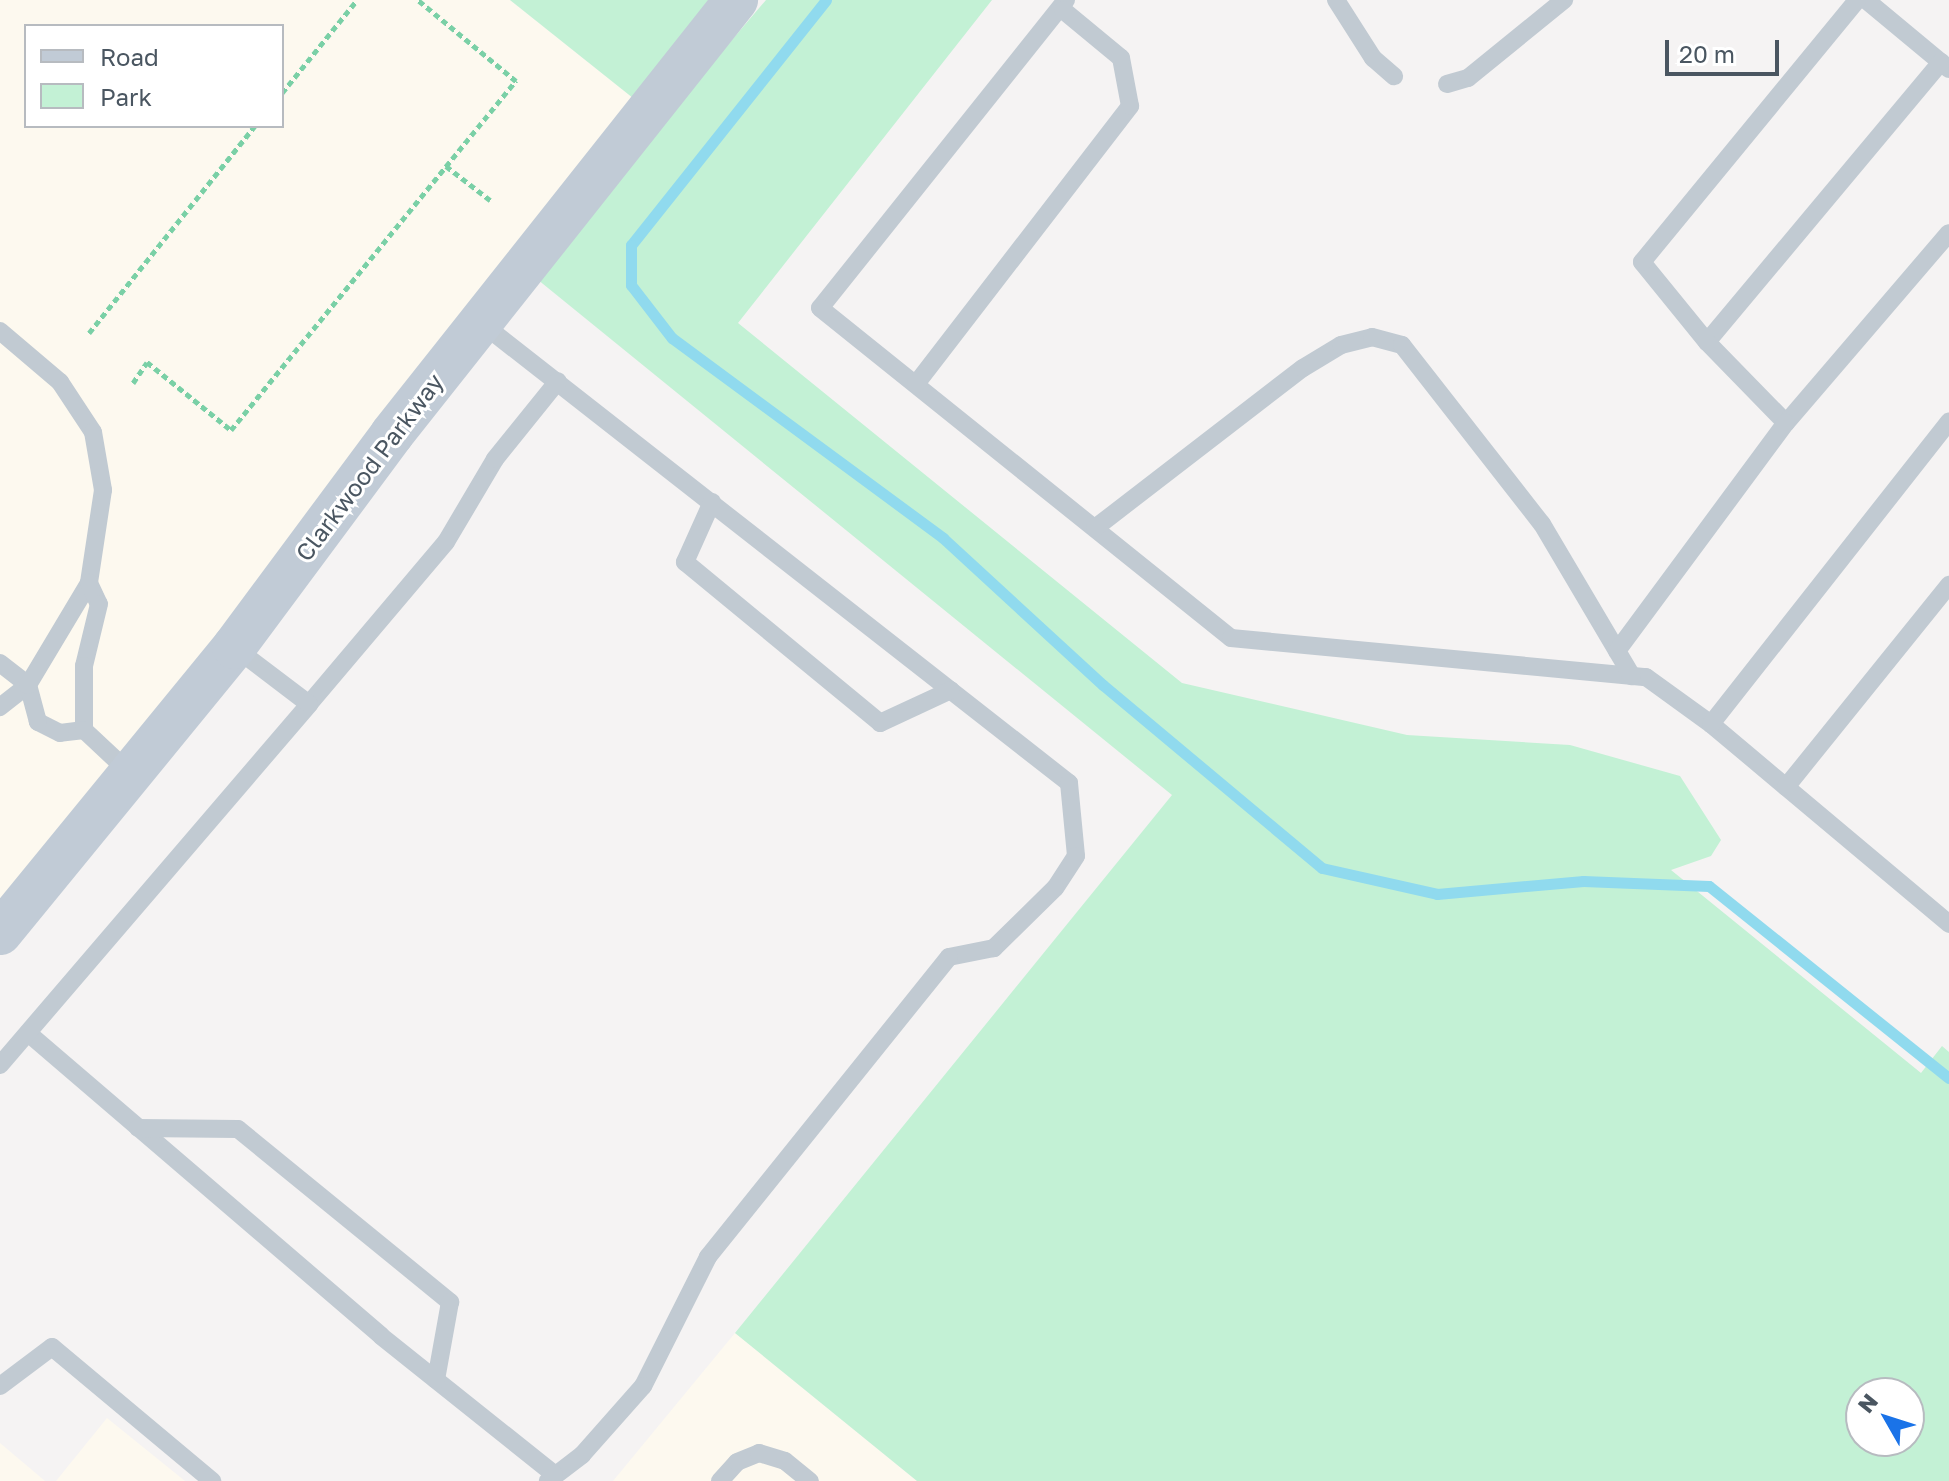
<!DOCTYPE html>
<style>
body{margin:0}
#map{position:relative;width:1949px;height:1481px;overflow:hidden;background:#f5f3f3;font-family:"Golos Text",sans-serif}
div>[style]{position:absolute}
.commercial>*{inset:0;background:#fdf9ef}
.green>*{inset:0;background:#c3f1d5}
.stream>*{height:11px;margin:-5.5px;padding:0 5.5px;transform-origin:5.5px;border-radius:5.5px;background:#90daee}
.path>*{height:5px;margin-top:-2.5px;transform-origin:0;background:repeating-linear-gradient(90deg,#7ad0a6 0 6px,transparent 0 10px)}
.lane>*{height:18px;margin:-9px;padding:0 9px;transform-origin:9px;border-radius:9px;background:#c1cad2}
.secondary>*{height:44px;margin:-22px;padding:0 22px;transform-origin:22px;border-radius:22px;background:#c1cbd6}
span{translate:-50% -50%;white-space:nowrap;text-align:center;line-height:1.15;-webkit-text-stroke:6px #fff;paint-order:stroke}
.street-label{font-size:24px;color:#4a5661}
.legend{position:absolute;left:24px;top:24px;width:260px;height:104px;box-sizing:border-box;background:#fff;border:2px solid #b7bbc0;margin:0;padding:10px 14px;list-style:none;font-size:24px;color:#4a5661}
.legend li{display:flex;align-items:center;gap:16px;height:40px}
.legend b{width:40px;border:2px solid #b7bbc0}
.north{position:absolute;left:1845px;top:1377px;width:80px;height:80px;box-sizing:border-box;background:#fff;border:2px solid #b7bbc0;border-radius:50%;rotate:309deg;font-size:22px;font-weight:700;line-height:32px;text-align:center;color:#4a5661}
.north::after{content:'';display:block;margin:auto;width:28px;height:36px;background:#1a73e8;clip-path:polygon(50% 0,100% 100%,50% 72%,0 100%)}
.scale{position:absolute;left:1665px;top:40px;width:114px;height:36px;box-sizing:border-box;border:4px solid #4a5661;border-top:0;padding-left:10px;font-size:24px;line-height:28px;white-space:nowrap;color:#4a5661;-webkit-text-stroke:6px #fff;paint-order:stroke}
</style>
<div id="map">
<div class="commercial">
<i style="clip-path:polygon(evenodd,0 0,510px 0,648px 110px,0 933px,0 0,26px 26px,282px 26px,282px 126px,26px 126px,26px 26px)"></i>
<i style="clip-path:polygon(735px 1333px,917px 1481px,613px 1481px)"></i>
<i style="clip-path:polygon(107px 1418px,185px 1481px,56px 1481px)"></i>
<i style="clip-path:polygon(0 1443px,45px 1481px,0 1481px)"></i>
</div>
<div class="green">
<i style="clip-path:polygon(510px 0,736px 0,648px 110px)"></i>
<i style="clip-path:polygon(evenodd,766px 0,992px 0,738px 323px,1182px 683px,1407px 735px,1570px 745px,1680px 776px,1721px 840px,1711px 856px,1671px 870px,1921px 1073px,1942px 1046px,1949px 1052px,1949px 1481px,917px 1481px,735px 1333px,1172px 795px,532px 275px,766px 0,1861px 1393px,1909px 1393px,1909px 1441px,1861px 1441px,1861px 1393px)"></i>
</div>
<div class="stream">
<i style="left:826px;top:0;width:313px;rotate:128.5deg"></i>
<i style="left:631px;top:245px;width:40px;rotate:90deg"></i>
<i style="left:631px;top:285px;width:67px;rotate:52.3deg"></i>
<i style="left:672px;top:338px;width:337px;rotate:36.4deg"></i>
<i style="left:943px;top:538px;width:217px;rotate:42.6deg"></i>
<i style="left:1103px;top:685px;width:285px;rotate:39.9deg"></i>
<i style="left:1322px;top:868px;width:118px;rotate:12.7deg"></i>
<i style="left:1437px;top:894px;width:147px;rotate:-5.1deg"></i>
<i style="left:1583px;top:881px;width:126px;rotate:2.3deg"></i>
<i style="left:1709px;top:886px;width:307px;rotate:38.7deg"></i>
</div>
<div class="path">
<i style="left:282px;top:93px;width:119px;rotate:-51.1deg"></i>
<i style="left:446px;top:166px;width:56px;rotate:37.7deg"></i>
<i style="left:89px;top:333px;width:265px;rotate:-51.3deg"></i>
<i style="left:133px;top:383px;width:25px;rotate:-56deg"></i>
<i style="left:147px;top:362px;width:108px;rotate:39deg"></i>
<i style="left:231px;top:430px;width:451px;rotate:-50.8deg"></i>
<i style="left:516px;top:81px;width:127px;rotate:-140.4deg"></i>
</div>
<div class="lane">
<i style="left:1066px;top:0;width:394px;rotate:128.6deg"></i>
<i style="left:820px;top:308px;width:527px;rotate:38.76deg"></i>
<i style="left:1231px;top:638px;width:417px;rotate:5.4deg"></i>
<i style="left:1646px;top:677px;width:80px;rotate:35.9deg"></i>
<i style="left:1711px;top:724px;width:311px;rotate:40deg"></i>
<i style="left:1336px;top:0;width:69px;rotate:57.5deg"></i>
<i style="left:1373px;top:58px;width:28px;rotate:41deg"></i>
<i style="left:1866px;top:0;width:108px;rotate:39.7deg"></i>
<i style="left:1941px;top:62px;width:365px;rotate:129.9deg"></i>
<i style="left:1707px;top:342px;width:113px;rotate:45.7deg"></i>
<i style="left:1786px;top:423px;width:250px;rotate:-49.4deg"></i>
<i style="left:1447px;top:84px;width:22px;rotate:-16deg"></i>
<i style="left:1468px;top:78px;width:124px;rotate:-39.1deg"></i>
<i style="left:480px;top:322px;width:748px;rotate:38.05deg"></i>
<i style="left:1069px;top:783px;width:73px;rotate:84.5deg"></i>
<i style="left:1076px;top:856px;width:38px;rotate:123deg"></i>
<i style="left:1055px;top:888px;width:86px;rotate:135.5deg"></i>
<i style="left:994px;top:948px;width:46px;rotate:168.7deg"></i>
<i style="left:949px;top:957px;width:385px;rotate:128.8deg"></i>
<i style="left:708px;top:1257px;width:144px;rotate:116.7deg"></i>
<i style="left:643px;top:1386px;width:92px;rotate:131.5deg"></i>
<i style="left:582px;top:1455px;width:43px;rotate:142.6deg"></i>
<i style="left:0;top:331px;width:79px;rotate:40.4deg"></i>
<i style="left:60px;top:382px;width:60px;rotate:56.6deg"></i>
<i style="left:93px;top:432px;width:59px;rotate:80.2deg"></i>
<i style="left:103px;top:490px;width:94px;rotate:98.6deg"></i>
<i style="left:1707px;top:342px;width:103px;rotate:-129.1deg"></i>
<i style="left:1642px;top:262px;width:339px;rotate:-50.6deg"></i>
<i style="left:916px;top:384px;width:351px;rotate:-52.4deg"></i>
<i style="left:1130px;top:106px;width:49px;rotate:-100.6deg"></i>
<i style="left:1121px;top:58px;width:75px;rotate:-140.4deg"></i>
<i style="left:712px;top:502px;width:66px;rotate:114.2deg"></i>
<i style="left:685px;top:562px;width:253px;rotate:39.5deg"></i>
<i style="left:880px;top:723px;width:78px;rotate:-24.9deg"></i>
<i style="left:1095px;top:528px;width:262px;rotate:-37.6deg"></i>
<i style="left:1303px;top:368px;width:44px;rotate:-31.2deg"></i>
<i style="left:1341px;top:345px;width:32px;rotate:-14deg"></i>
<i style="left:1372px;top:337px;width:31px;rotate:15deg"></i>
<i style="left:1402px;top:345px;width:227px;rotate:52deg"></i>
<i style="left:1542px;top:524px;width:177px;rotate:59.4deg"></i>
<i style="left:1617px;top:651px;width:284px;rotate:-53.5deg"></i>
<i style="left:0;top:663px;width:36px;rotate:38deg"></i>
<i style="left:28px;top:685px;width:36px;rotate:142deg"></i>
<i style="left:309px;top:704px;width:212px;rotate:-49.8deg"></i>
<i style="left:446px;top:542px;width:96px;rotate:-59.4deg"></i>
<i style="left:495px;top:459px;width:100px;rotate:-51.1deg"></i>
<i style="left:1711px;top:724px;width:385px;rotate:-51.8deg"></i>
<i style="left:84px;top:730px;width:24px;rotate:173deg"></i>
<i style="left:60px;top:733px;width:25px;rotate:-153deg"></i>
<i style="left:38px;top:722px;width:38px;rotate:-105deg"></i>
<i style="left:28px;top:685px;width:119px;rotate:-59.1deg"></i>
<i style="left:89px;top:583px;width:23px;rotate:65deg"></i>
<i style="left:99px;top:604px;width:64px;rotate:103.6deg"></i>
<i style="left:84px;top:666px;width:64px;rotate:90deg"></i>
<i style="left:84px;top:730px;width:63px;rotate:43.1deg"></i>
<i style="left:1786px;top:787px;width:260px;rotate:-51.1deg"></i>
<i style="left:28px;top:1033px;width:465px;rotate:40.6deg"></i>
<i style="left:381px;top:1336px;width:221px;rotate:38.6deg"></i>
<i style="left:0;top:1065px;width:475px;rotate:-49.4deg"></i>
<i style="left:309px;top:704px;width:94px;rotate:-142.8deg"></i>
<i style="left:138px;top:1128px;width:100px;rotate:0.6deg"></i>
<i style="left:238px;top:1129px;width:274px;rotate:39.2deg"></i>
<i style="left:450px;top:1302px;width:79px;rotate:100.2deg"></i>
<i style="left:0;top:1386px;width:65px;rotate:-36.9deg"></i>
<i style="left:52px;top:1347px;width:209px;rotate:39.9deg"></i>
<i style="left:720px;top:1481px;width:25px;rotate:-48deg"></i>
<i style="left:737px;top:1462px;width:24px;rotate:-22deg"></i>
<i style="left:759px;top:1453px;width:27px;rotate:17deg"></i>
<i style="left:785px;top:1461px;width:32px;rotate:39deg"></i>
</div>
<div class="secondary">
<i style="left:0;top:933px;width:370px;rotate:-50.7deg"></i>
<i style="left:234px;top:647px;width:265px;rotate:-53.4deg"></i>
<i style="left:392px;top:434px;width:554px;rotate:-51.6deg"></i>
</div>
<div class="street-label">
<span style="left:369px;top:467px;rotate:-53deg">Clarkwood Parkway</span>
</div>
<ul class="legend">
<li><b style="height:10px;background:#c1cbd6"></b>Road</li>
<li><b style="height:22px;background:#c3f1d5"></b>Park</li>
</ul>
<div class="north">N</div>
<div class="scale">20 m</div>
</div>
